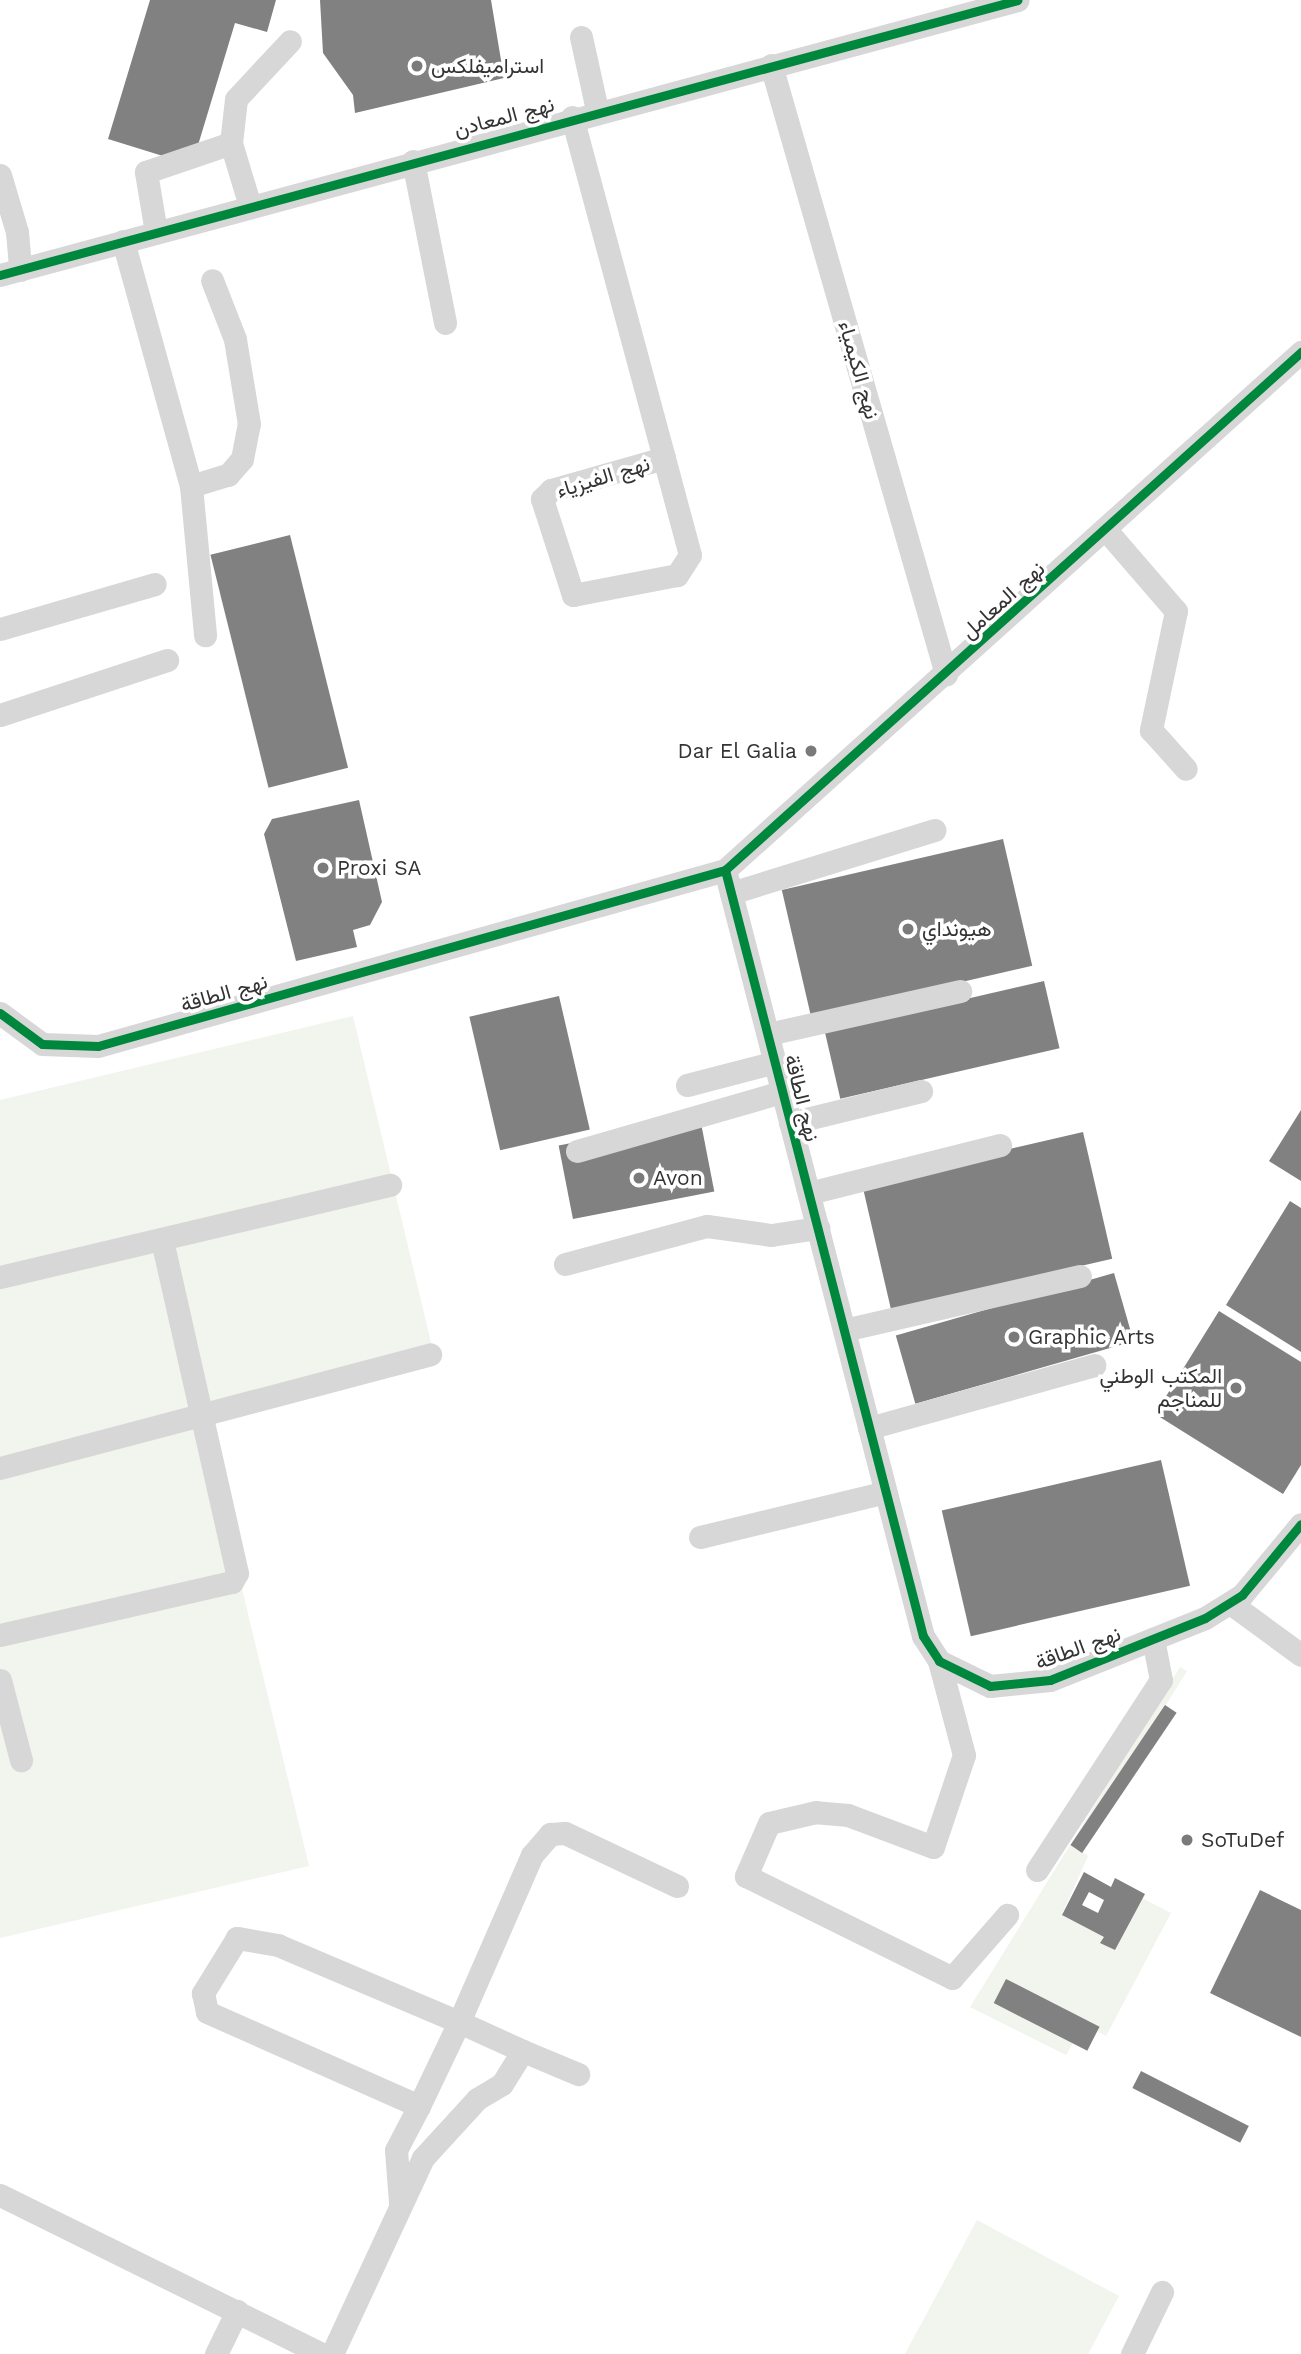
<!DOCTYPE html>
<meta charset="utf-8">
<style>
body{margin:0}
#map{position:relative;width:1301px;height:2354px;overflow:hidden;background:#fff;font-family:"Work Sans",Vazirmatn,sans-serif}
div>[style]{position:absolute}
.green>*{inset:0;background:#f1f5ed}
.building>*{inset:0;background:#818181;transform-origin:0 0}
.minor>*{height:23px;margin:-11.5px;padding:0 11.5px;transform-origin:11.5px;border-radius:11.5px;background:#d7d7d7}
.cycleway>*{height:9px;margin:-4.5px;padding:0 4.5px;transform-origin:4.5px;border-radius:4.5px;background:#00873e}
.dots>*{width:19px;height:19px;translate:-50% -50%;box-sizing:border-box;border:4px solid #fff;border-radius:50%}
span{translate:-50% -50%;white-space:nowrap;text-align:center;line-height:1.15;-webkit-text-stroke:7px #fff;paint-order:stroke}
.poi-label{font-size:21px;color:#333}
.left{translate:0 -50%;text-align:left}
.right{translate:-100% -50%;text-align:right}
.street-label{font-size:21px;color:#333}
</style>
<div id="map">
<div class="green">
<i style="clip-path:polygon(353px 1016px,433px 1351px,198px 1407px,309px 1866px,0 1938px,0 1100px)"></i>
<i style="clip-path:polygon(1180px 1667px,1187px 1671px,1077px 1848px,1088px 1856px,1062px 1914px,1104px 1937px,1101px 1943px,1114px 1950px,1142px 1898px,1171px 1913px,1106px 2036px,1006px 1980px,1073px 2043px,1066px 2055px,970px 2007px)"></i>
<i style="clip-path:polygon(977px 2220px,1119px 2296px,1088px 2354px,905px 2354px)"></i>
</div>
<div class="building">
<i style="clip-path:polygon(150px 0,276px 0,267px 32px,235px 23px,192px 165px,108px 139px)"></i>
<i style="clip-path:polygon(320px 0,491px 0,504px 78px,355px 113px,353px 95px,323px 53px)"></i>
<i style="left:290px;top:535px;width:240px;height:82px;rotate:76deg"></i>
<i style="clip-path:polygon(359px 800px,382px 902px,370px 925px,353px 930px,357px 947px,296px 961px,264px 834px,272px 819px)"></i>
<i style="left:1003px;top:839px;width:130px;height:227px;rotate:77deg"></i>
<i style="left:1044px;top:981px;width:69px;height:225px;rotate:77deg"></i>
<i style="left:559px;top:996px;width:137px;height:92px;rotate:77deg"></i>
<i style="clip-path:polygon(1301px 1110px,1301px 1181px,1269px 1161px)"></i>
<i style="left:700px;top:1118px;width:75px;height:144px;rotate:79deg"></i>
<i style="left:1083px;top:1132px;width:130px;height:227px;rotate:77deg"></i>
<i style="clip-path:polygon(1290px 1201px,1301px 1208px,1301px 1352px,1226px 1305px)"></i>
<i style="left:1114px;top:1273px;width:71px;height:227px;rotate:74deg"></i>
<i style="clip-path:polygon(1219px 1311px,1301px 1362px,1301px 1465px,1283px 1494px,1155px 1414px)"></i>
<i style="left:1161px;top:1460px;width:129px;height:225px;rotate:77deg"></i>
<i style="left:1165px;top:1705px;width:14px;height:169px;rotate:34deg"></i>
<i style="clip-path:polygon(evenodd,1084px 1872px,1111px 1887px,1115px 1878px,1145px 1894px,1115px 1950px,1100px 1943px,1104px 1937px,1062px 1915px,1084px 1872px,1089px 1892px,1104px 1900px,1098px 1913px,1082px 1905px,1089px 1892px)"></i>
<i style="clip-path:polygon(1260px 1890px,1301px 1910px,1301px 2037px,1210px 1993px)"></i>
<i style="left:1006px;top:1979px;width:105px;height:27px;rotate:27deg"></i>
<i style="left:1141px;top:2071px;width:121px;height:19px;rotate:27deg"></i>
</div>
<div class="minor">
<i style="left:581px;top:37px;width:75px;rotate:77.6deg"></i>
<i style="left:771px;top:65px;width:634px;rotate:73.97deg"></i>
<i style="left:572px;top:117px;width:353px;rotate:74.9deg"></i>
<i style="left:664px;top:458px;width:100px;rotate:75deg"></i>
<i style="left:690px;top:555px;width:24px;rotate:123deg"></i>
<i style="left:677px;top:575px;width:106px;rotate:169.1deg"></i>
<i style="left:573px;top:595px;width:101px;rotate:-107.9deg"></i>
<i style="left:542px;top:499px;width:13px;rotate:-45deg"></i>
<i style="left:551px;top:490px;width:117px;rotate:-15.8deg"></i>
<i style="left:413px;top:161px;width:165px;rotate:78.8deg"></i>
<i style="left:0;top:175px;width:59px;rotate:73.4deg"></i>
<i style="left:17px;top:232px;width:38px;rotate:85deg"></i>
<i style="left:250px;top:206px;width:66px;rotate:-106.8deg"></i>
<i style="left:231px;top:143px;width:44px;rotate:-83.5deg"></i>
<i style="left:236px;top:99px;width:79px;rotate:-47deg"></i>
<i style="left:156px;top:232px;width:61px;rotate:-99.5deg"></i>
<i style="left:146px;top:172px;width:90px;rotate:-18.8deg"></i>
<i style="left:123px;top:241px;width:254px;rotate:74.5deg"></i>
<i style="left:191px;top:486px;width:150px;rotate:84.6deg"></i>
<i style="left:0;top:275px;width:1054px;rotate:-15.12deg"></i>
<i style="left:191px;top:486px;width:39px;rotate:-17deg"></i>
<i style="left:228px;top:475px;width:21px;rotate:-49deg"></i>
<i style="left:242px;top:459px;width:36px;rotate:-79deg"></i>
<i style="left:249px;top:424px;width:86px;rotate:-99.4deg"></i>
<i style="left:235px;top:339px;width:63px;rotate:-111.3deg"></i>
<i style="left:1106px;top:530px;width:107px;rotate:49.2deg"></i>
<i style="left:1176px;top:611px;width:122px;rotate:101.9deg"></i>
<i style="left:1151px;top:730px;width:52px;rotate:48.1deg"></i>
<i style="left:0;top:629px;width:161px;rotate:-16.2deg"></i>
<i style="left:0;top:715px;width:176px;rotate:-18.2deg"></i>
<i style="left:725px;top:870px;width:791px;rotate:75.51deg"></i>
<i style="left:923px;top:1636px;width:30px;rotate:57deg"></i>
<i style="left:939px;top:1661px;width:57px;rotate:26.1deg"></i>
<i style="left:990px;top:1686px;width:60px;rotate:-5.7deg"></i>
<i style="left:1050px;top:1680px;width:167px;rotate:-21.8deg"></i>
<i style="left:1205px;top:1618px;width:44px;rotate:-31.9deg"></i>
<i style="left:1242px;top:1595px;width:92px;rotate:-50.3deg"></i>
<i style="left:731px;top:893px;width:213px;rotate:-17.2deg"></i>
<i style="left:0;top:1013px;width:52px;rotate:36.4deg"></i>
<i style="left:42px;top:1044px;width:56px;rotate:2deg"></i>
<i style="left:98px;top:1046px;width:651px;rotate:-15.68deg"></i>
<i style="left:725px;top:870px;width:775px;rotate:-41.97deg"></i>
<i style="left:768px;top:1034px;width:197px;rotate:-12.6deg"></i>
<i style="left:687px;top:1085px;width:91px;rotate:-14.6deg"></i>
<i style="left:790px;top:1123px;width:135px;rotate:-13.7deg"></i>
<i style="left:577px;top:1151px;width:213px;rotate:-16.1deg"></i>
<i style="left:809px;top:1193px;width:197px;rotate:-14.1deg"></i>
<i style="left:565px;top:1264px;width:147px;rotate:-15deg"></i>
<i style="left:707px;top:1226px;width:65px;rotate:8deg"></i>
<i style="left:771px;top:1235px;width:48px;rotate:-8.5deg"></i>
<i style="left:0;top:1277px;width:401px;rotate:-13.3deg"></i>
<i style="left:844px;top:1330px;width:242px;rotate:-12.9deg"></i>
<i style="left:869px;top:1428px;width:234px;rotate:-15.6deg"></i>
<i style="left:0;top:1468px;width:445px;rotate:-14.8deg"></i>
<i style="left:700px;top:1537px;width:191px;rotate:-13.6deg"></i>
<i style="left:1230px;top:1603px;width:88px;rotate:36.2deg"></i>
<i style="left:0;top:1635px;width:238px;rotate:-12.9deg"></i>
<i style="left:232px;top:1582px;width:10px;rotate:-61deg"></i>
<i style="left:237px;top:1573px;width:342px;rotate:-102.7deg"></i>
<i style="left:939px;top:1661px;width:97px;rotate:75.1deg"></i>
<i style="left:964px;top:1755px;width:97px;rotate:108.6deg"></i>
<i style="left:933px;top:1847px;width:91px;rotate:-159.4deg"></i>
<i style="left:848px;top:1815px;width:32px;rotate:-175deg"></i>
<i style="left:816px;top:1812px;width:48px;rotate:166.8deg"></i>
<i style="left:769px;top:1823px;width:58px;rotate:113.5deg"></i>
<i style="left:746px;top:1876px;width:230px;rotate:26.3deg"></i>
<i style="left:952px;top:1978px;width:84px;rotate:-48.9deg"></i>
<i style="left:0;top:1680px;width:83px;rotate:75.3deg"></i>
<i style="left:1037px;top:1870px;width:227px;rotate:-56.9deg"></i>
<i style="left:1161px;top:1680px;width:42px;rotate:-101deg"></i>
<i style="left:523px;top:2051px;width:60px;rotate:22.7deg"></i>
<i style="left:0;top:2195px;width:359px;rotate:26.3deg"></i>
<i style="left:400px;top:2202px;width:52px;rotate:-94.4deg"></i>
<i style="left:396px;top:2150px;width:50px;rotate:-62.4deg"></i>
<i style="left:419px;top:2106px;width:93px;rotate:-64.5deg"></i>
<i style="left:459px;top:2022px;width:197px;rotate:-157deg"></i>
<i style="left:278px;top:1945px;width:42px;rotate:-170.3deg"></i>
<i style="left:237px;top:1938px;width:65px;rotate:121.7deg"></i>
<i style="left:203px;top:1993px;width:19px;rotate:78deg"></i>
<i style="left:207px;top:2012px;width:232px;rotate:23.9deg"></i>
<i style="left:216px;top:2354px;width:48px;rotate:-64deg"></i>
<i style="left:332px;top:2354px;width:216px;rotate:-65.1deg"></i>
<i style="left:423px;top:2158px;width:80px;rotate:-47.5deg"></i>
<i style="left:477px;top:2099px;width:29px;rotate:-31deg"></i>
<i style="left:502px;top:2084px;width:39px;rotate:-58deg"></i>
<i style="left:523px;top:2051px;width:70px;rotate:-155.6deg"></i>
<i style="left:459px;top:2022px;width:182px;rotate:-66.4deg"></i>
<i style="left:532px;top:1855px;width:28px;rotate:-49deg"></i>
<i style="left:550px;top:1834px;width:15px;rotate:-4deg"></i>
<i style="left:565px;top:1833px;width:124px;rotate:25.3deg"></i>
<i style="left:1132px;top:2354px;width:69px;rotate:-64.2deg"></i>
</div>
<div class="cycleway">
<i style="left:0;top:275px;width:1054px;rotate:-15.12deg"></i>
<i style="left:725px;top:870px;width:791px;rotate:75.51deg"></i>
<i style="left:923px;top:1636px;width:30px;rotate:57deg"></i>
<i style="left:939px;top:1661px;width:57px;rotate:26.1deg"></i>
<i style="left:990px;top:1686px;width:60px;rotate:-5.7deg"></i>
<i style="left:1050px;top:1680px;width:167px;rotate:-21.8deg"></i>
<i style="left:1205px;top:1618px;width:44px;rotate:-31.9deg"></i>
<i style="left:1242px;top:1595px;width:92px;rotate:-50.3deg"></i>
<i style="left:0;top:1013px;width:52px;rotate:36.4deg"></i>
<i style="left:42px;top:1044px;width:56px;rotate:2deg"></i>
<i style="left:98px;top:1046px;width:651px;rotate:-15.68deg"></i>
<i style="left:725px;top:870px;width:775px;rotate:-41.97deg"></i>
</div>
<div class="dots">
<i style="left:417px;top:66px;background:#7a7a7a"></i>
<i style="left:811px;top:751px;background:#7a7a7a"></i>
<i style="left:323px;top:868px;background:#7a7a7a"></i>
<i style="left:908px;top:929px;background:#7a7a7a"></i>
<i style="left:639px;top:1178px;background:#7a7a7a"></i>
<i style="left:1014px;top:1337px;background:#7a7a7a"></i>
<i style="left:1236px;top:1388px;background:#7a7a7a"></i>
<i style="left:1187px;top:1840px;background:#7a7a7a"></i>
</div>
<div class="poi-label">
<span class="left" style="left:431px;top:66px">استراميفلكس</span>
<span class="right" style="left:797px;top:751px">Dar El Galia</span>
<span class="left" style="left:337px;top:868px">Proxi SA</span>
<span class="left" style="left:922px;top:929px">هيونداي</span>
<span class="left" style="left:653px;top:1178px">Avon</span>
<span class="left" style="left:1028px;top:1337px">Graphic Arts</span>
<span class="right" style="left:1222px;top:1388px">المكتب الوطني<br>للمناجم</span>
<span class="left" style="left:1201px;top:1840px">SoTuDef</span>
</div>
<div class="street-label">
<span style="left:504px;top:117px;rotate:-15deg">نهج المعادن</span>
<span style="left:859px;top:370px;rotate:74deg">نهج الكيمياء</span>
<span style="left:603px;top:477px;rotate:-17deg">نهج الفيزياء</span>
<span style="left:1003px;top:600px;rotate:-42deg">نهج المعامل</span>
<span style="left:224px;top:993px;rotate:-16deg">نهج الطاقة</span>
<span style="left:802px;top:1098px;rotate:76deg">نهج الطاقة</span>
<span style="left:1078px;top:1648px;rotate:-20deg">نهج الطاقة</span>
</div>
</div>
